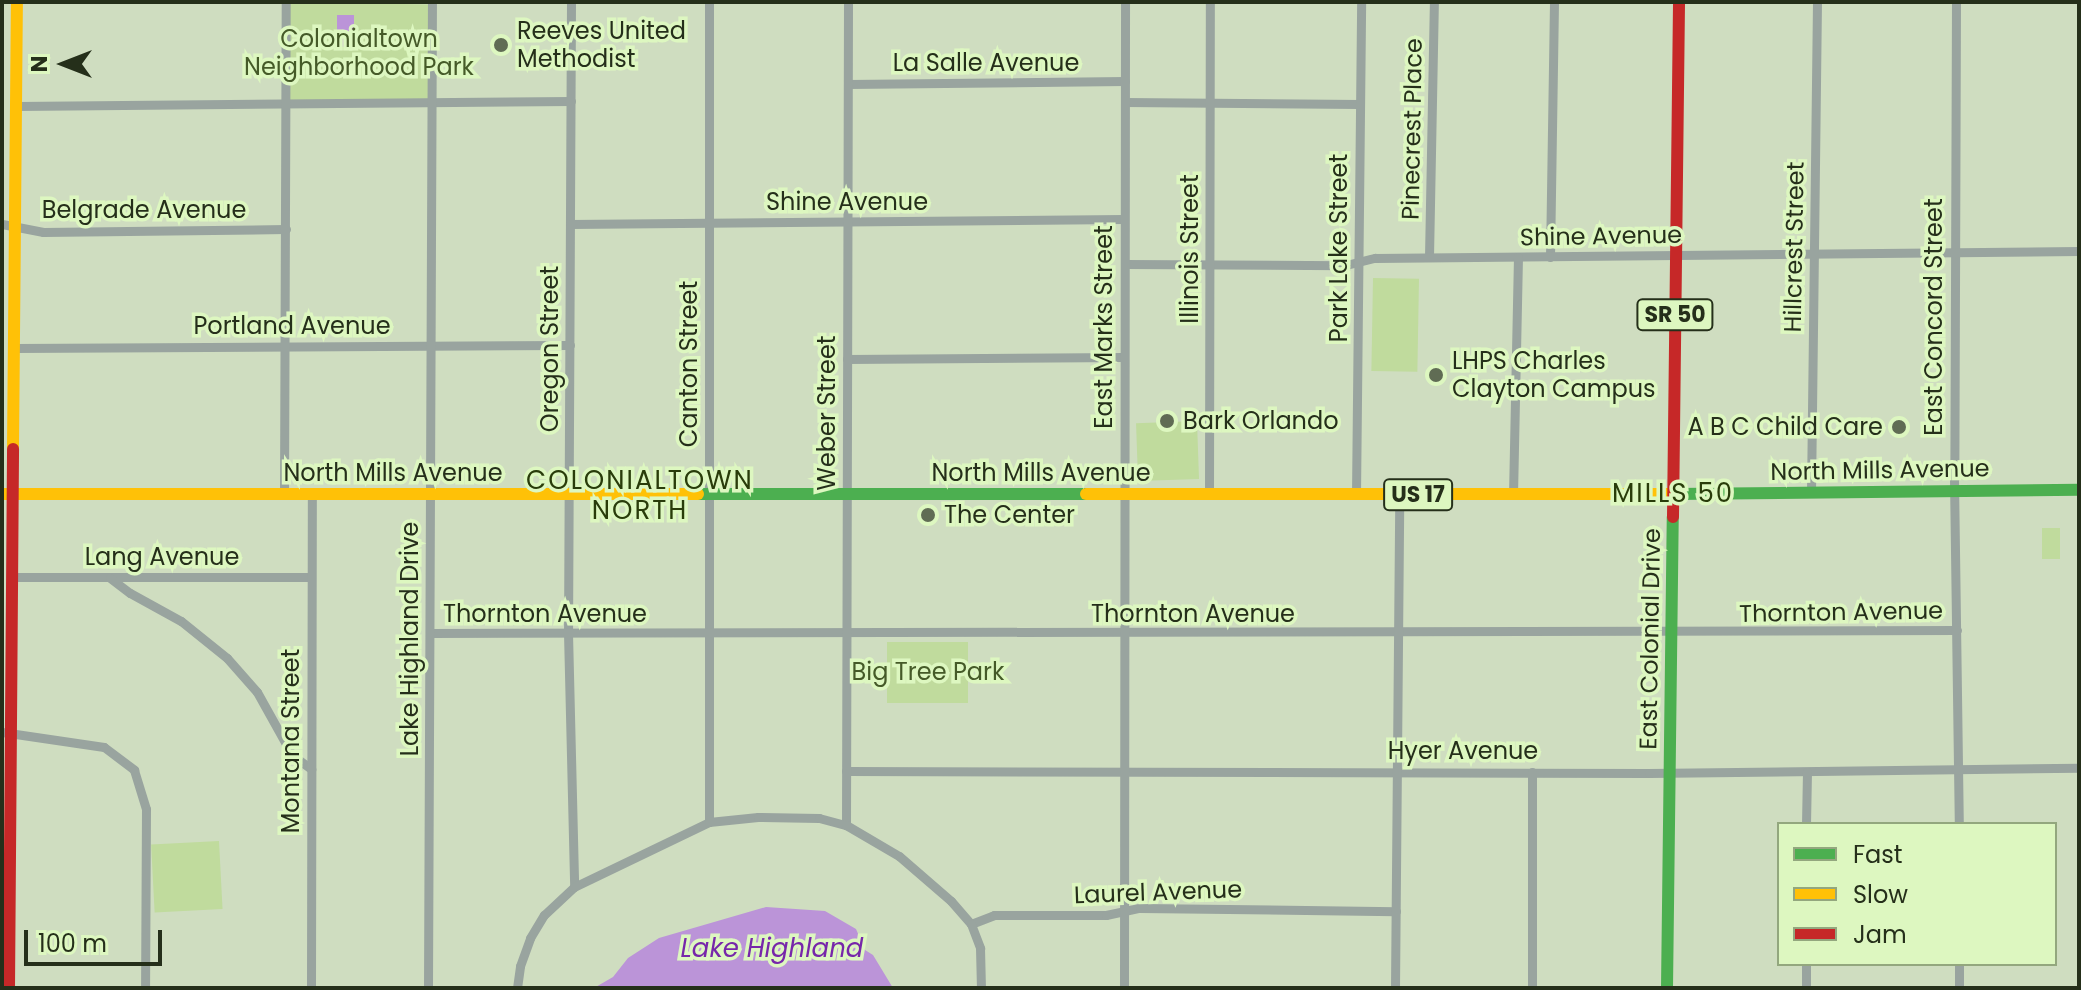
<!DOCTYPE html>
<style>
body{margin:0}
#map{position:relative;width:2081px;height:990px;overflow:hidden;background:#cfddc0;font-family:Poppins,sans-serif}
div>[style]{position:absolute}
.green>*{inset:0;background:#c0db9d;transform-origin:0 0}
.water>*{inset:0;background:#bb94d8;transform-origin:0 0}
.street>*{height:9px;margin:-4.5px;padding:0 4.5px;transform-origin:4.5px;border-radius:4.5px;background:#99a49f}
.fast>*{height:12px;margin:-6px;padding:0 6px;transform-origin:6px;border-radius:6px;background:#4caf50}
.slow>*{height:12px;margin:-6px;padding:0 6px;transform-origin:6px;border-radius:6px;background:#ffc107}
.jam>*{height:12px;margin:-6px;padding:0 6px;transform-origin:6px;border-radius:6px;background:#c62828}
.dots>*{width:22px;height:22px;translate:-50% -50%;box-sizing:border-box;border:4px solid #ddf7c0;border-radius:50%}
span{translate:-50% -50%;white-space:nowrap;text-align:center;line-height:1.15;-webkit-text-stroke:7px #ddf7c0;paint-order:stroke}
.shield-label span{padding:2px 6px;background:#ddf7c0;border:2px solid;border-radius:6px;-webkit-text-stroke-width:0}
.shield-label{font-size:22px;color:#252f1a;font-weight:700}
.poi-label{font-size:24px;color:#252f1a}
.left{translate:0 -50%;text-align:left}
.right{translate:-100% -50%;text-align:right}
.park-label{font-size:24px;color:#455a28}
.street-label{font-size:24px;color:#252f1a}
.neighbourhood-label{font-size:26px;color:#293c0a;letter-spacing:2px}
.water-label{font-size:26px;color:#7727aa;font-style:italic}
.frame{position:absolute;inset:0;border:4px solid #252f1a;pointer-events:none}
.legend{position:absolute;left:1777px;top:822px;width:280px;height:144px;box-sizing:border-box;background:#ddf7c0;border:2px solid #93a77e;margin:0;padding:10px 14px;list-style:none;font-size:24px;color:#252f1a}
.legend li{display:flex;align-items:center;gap:16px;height:40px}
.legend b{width:40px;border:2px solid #93a77e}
.north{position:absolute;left:24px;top:24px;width:80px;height:80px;-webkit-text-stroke:6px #ddf7c0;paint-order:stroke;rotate:270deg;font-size:22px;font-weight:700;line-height:32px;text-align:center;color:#252f1a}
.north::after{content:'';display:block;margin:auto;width:28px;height:36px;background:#252f1a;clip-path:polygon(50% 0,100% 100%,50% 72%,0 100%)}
.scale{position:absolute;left:24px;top:930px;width:138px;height:36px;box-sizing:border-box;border:4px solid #252f1a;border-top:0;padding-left:10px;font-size:24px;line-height:28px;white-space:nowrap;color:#252f1a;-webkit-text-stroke:6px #ddf7c0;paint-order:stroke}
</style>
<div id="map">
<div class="green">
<i style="left:286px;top:2px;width:146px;height:102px;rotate:1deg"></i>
<i style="left:1373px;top:278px;width:46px;height:93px;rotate:1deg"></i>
<i style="left:1197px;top:421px;width:58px;height:61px;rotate:88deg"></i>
<i style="left:2042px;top:528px;width:18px;height:31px"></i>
<i style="left:887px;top:642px;width:81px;height:61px"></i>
<i style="left:219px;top:841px;width:68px;height:68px;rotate:87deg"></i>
</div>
<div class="water">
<i style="left:337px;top:15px;width:17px;height:32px"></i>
<i style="clip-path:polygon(766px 907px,825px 911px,856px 929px,865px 950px,873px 955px,893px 988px,594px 988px,613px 977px,628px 958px,659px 938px)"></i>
</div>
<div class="street">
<i style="left:571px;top:2px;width:631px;rotate:90.27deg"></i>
<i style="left:568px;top:633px;width:254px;rotate:88.6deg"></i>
<i style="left:709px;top:2px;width:820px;rotate:90deg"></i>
<i style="left:1956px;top:2px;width:477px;rotate:90.2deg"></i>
<i style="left:1954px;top:479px;width:345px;rotate:89.2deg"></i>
<i style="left:848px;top:84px;width:277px;rotate:-0.6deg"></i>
<i style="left:1125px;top:102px;width:234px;rotate:0.5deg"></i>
<i style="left:17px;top:106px;width:554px;rotate:-0.52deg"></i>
<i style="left:2px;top:224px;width:42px;rotate:11deg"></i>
<i style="left:43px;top:232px;width:243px;rotate:-0.7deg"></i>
<i style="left:570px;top:224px;width:554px;rotate:-0.52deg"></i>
<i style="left:1429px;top:257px;width:255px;rotate:-88.9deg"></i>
<i style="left:1550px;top:257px;width:255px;rotate:-89.1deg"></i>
<i style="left:1125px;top:264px;width:221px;rotate:0.3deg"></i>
<i style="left:1346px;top:265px;width:30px;rotate:-14deg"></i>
<i style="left:1375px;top:258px;width:704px;rotate:-0.57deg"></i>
<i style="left:15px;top:348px;width:555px;rotate:-0.31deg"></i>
<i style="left:847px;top:359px;width:277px;rotate:-0.4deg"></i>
<i style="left:1811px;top:493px;width:491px;rotate:-89.3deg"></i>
<i style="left:284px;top:495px;width:493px;rotate:-89.8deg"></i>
<i style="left:1209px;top:495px;width:493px;rotate:-89.9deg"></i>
<i style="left:1356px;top:495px;width:493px;rotate:-89.4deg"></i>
<i style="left:1513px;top:495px;width:238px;rotate:-88.8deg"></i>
<i style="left:13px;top:577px;width:298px"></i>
<i style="left:110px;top:578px;width:25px;rotate:37deg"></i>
<i style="left:130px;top:593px;width:58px;rotate:28.8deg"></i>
<i style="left:181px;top:621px;width:59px;rotate:38.8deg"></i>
<i style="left:227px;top:658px;width:45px;rotate:48.6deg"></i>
<i style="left:257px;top:692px;width:72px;rotate:60.9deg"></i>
<i style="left:292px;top:755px;width:24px;rotate:36deg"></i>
<i style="left:430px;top:633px;width:1527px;rotate:-0.11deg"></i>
<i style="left:2px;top:732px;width:103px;rotate:8.4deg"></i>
<i style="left:104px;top:747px;width:38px;rotate:37deg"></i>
<i style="left:134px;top:770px;width:41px;rotate:72.9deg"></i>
<i style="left:146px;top:809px;width:179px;rotate:90.3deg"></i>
<i style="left:846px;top:771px;width:803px;rotate:0.14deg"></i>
<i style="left:1649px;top:773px;width:430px;rotate:-0.7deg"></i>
<i style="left:1532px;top:772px;width:216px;rotate:90deg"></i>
<i style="left:1806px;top:824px;width:52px;rotate:-88.9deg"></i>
<i style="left:846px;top:825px;width:823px;rotate:-89.86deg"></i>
<i style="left:971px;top:924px;width:25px;rotate:-21deg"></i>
<i style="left:994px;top:915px;width:112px"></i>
<i style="left:1106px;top:915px;width:35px;rotate:-12deg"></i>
<i style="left:1140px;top:908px;width:256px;rotate:0.7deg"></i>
<i style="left:1959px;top:964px;width:24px;rotate:90deg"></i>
<i style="left:311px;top:988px;width:493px;rotate:-89.9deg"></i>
<i style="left:428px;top:988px;width:986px;rotate:-89.77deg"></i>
<i style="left:517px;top:988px;width:22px;rotate:-82deg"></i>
<i style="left:520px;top:966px;width:30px;rotate:-70deg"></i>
<i style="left:530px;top:938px;width:27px;rotate:-59deg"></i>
<i style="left:544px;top:915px;width:41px;rotate:-43deg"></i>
<i style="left:574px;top:887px;width:150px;rotate:-25.7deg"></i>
<i style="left:709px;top:822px;width:49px;rotate:-5.8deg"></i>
<i style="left:758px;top:817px;width:61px;rotate:0.9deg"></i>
<i style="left:819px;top:818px;width:28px;rotate:15deg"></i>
<i style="left:846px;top:825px;width:61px;rotate:30.3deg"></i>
<i style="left:899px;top:856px;width:69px;rotate:40.9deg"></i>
<i style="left:951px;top:901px;width:30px;rotate:49deg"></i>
<i style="left:971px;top:924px;width:26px;rotate:69deg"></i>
<i style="left:980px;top:948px;width:40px;rotate:88.6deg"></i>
<i style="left:1124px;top:988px;width:986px;rotate:-89.94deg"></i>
<i style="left:1395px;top:988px;width:493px;rotate:-89.5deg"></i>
<i style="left:1806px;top:988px;width:24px;rotate:-90deg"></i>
</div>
<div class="fast">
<i style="left:698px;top:494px;width:388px"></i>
<i style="left:1674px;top:494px;width:405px;rotate:-0.6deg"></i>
<i style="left:1667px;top:988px;width:471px;rotate:-89.3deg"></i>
</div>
<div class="slow">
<i style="left:13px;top:449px;width:447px;rotate:-89.5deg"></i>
<i style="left:2px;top:494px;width:696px"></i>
<i style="left:1086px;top:494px;width:588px"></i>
</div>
<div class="jam">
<i style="left:1673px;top:517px;width:515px;rotate:-89.33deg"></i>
<i style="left:9px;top:988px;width:539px;rotate:-89.57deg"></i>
</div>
<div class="dots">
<i style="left:501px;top:45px;background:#606c54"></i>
<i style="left:1436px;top:375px;background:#606c54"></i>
<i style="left:1167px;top:421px;background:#606c54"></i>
<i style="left:1899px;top:427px;background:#606c54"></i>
<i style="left:928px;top:515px;background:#606c54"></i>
</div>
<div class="shield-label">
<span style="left:1675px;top:315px">SR 50</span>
<span style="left:1418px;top:495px">US 17</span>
</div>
<div class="poi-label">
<span class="left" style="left:517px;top:45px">Reeves United<br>Methodist</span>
<span class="left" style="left:1452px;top:375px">LHPS Charles<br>Clayton Campus</span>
<span class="left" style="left:1183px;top:421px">Bark Orlando</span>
<span class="right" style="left:1883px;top:427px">A B C Child Care</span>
<span class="left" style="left:944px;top:515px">The Center</span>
</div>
<div class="park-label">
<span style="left:359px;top:53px">Colonialtown<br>Neighborhood Park</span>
<span style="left:928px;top:672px">Big Tree Park</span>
</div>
<div class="street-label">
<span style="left:986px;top:63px">La Salle Avenue</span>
<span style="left:1412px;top:129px;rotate:-89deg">Pinecrest Place</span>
<span style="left:847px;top:202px">Shine Avenue</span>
<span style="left:144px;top:210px">Belgrade Avenue</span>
<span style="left:1601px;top:236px;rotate:-1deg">Shine Avenue</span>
<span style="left:1794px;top:247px;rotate:-89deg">Hillcrest Street</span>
<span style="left:1339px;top:248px;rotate:-90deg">Park Lake Street</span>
<span style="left:1190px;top:249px;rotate:-90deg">Illinois Street</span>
<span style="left:1934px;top:317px;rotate:-90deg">East Concord Street</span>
<span style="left:292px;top:326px">Portland Avenue</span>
<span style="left:1104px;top:327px;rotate:-90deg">East Marks Street</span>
<span style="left:550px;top:349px;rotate:-90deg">Oregon Street</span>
<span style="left:689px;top:364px;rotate:-90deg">Canton Street</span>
<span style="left:827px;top:413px;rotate:-90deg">Weber Street</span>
<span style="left:1880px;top:470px;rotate:-1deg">North Mills Avenue</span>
<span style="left:393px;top:473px">North Mills Avenue</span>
<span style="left:1041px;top:473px">North Mills Avenue</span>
<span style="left:162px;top:557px">Lang Avenue</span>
<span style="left:1841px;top:612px;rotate:-1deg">Thornton Avenue</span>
<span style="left:545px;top:614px">Thornton Avenue</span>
<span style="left:1193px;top:614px">Thornton Avenue</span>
<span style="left:410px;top:639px;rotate:-90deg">Lake Highland Drive</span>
<span style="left:1650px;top:639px;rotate:-89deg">East Colonial Drive</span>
<span style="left:291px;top:741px;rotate:-90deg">Montana Street</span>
<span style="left:1463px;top:751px">Hyer Avenue</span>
<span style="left:1158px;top:892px;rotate:-2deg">Laurel Avenue</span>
</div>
<div class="neighbourhood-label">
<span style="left:640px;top:496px">COLONIALTOWN<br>NORTH</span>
<span style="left:1673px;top:494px">MILLS 50</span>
</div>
<div class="water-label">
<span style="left:772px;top:949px">Lake Highland</span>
</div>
<div class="frame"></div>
<ul class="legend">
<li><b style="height:10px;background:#4caf50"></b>Fast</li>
<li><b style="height:10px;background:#ffc107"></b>Slow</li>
<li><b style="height:10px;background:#c62828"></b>Jam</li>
</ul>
<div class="north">N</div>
<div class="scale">100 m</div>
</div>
